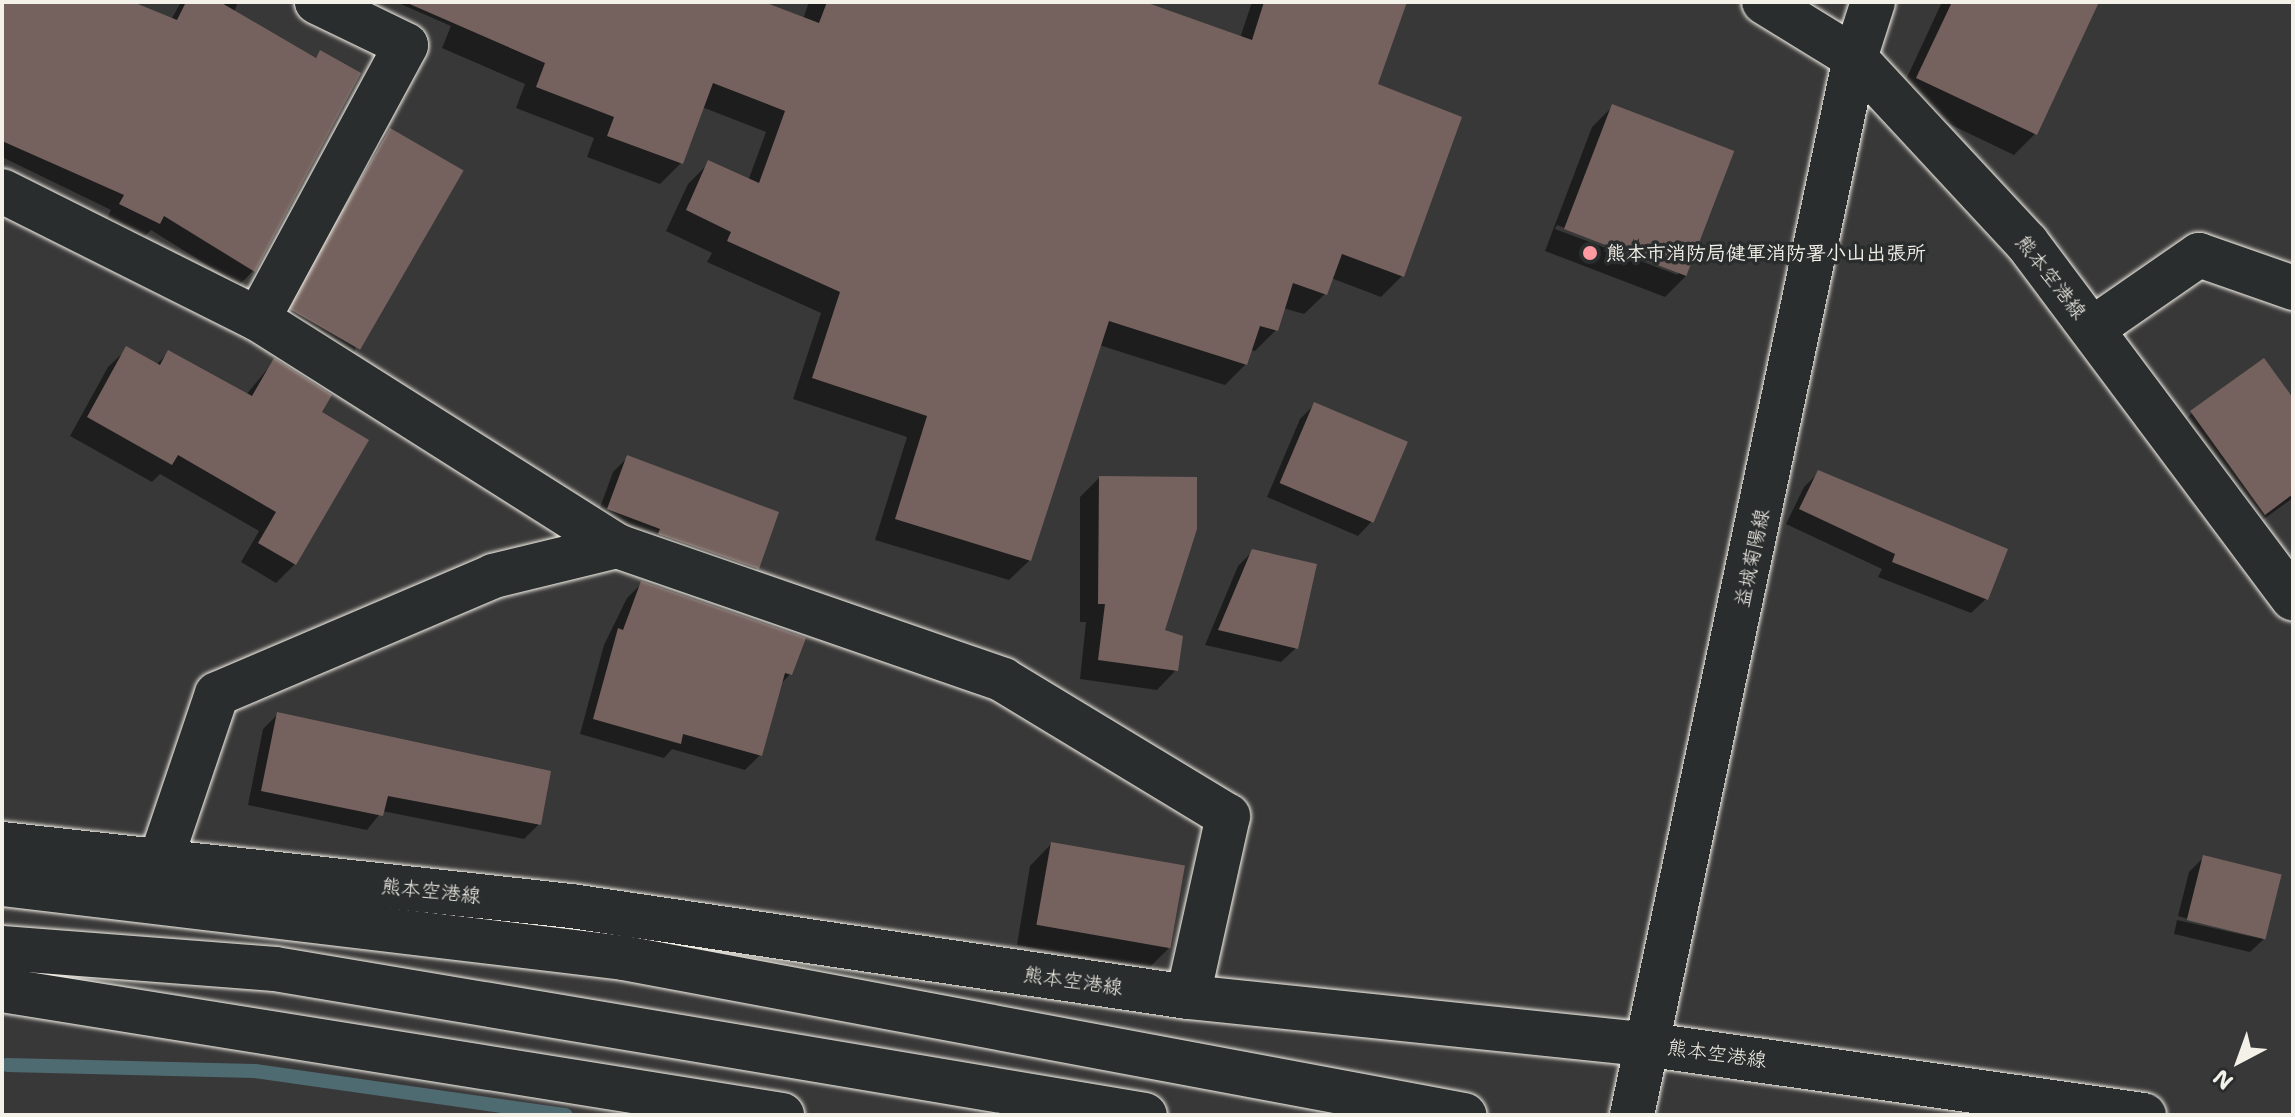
<!DOCTYPE html>
<meta charset="utf-8">
<style>
body{margin:0}
#map{position:relative;width:2295px;height:1117px;overflow:hidden;background:#393838;font-family:"Shantell Sans","Klee One",sans-serif}
div>[style]{position:absolute}
.shadow>*{inset:0;background:#0007}
.stream>*{height:14px;margin:-7px;padding:0 7px;transform-origin:7px;border-radius:7px;background:#4e6b72}
.building>*{inset:0;background:#75625e;transform-origin:0 0}
.roads{filter:drop-shadow(0 0 2px #f4f1e8) drop-shadow(0 0 2px #f4f1e8)}
.minor>*{height:44px;margin:-22px;padding:0 22px;transform-origin:22px;border-radius:22px;background:#2a2d2e}
.major>*{height:44px;margin:-22px;padding:0 22px;transform-origin:22px;border-radius:22px;background:#2a2d2e}
.dots>*{width:22px;height:22px;translate:-50% -50%;box-sizing:border-box;border:4px solid #2a2d2e;border-radius:50%}
span{translate:-50% -50%;white-space:nowrap;text-align:center;line-height:1.15;-webkit-text-stroke:7px #2a2d2e;paint-order:stroke}
.poi-label{font-size:20px;color:#f4f1e8;font-weight:700}
.left{translate:0 -50%;text-align:left}
.street-label{font-size:20px;color:#f4f1e8}
.frame{position:absolute;inset:0;border:4px solid #f4f1e8;pointer-events:none}
.north{position:absolute;left:2199px;top:1021px;width:80px;height:80px;-webkit-text-stroke:6px #2a2d2e;paint-order:stroke;rotate:221deg;font-size:22px;font-weight:700;line-height:32px;text-align:center;color:#f4f1e8}
.north::after{content:'';display:block;margin:auto;width:28px;height:36px;background:#f4f1e8;clip-path:polygon(50% 0,100% 100%,50% 72%,0 100%)}
</style>
<div id="map">
<div class="shadow">
<i style="clip-path:polygon(2px 2px,128px 2px,171px 20px,181px 2px,238px 2px,234px 12px,314px 59px,320px 53px,253px 271px,239px 285px,151px 230px,144px 237px,107px 219px,111px 210px,2px 157px)"></i>
<i style="clip-path:polygon(396px 2px,763px 2px,803px 19px,809px 2px,1139px 2px,1240px 38px,1252px 2px,1405px 2px,1376px 86px,1402px 276px,1381px 297px,1331px 278px,1325px 294px,1304px 314px,1283px 308px,1276px 330px,1255px 351px,1250px 350px,1246px 364px,1225px 385px,1099px 345px,1030px 560px,1009px 580px,875px 540px,907px 437px,793px 399px,821px 313px,707px 262px,712px 253px,666px 231px,688px 184px,709px 163px,748px 181px,766px 132px,702px 107px,681px 163px,660px 184px,587px 157px,594px 138px,516px 108px,525px 84px,442px 48px,451px 26px)"></i>
<i style="clip-path:polygon(1942px 2px,2097px 2px,2035px 134px,2014px 155px,1897px 99px)"></i>
<i style="clip-path:polygon(evenodd,1613px 106px,1686px 276px,1665px 297px,1545px 251px,1592px 127px,1613px 106px,1557px 225px,1678px 271px,1678px 275px,1555px 229px,1557px 225px)"></i>
<i style="clip-path:polygon(390px 130px,355px 351px,334px 372px,271px 332px,369px 152px)"></i>
<i style="clip-path:polygon(127px 349px,156px 365px,169px 352px,246px 395px,274px 361px,319px 413px,295px 564px,276px 583px,241px 562px,259px 531px,160px 474px,152px 482px,70px 436px,108px 367px)"></i>
<i style="clip-path:polygon(2293px 401px,2293px 498px,2243px 534px,2171px 434px,2192px 413px)"></i>
<i style="clip-path:polygon(1315px 404px,1406px 443px,1372px 521px,1358px 536px,1267px 497px,1300px 419px)"></i>
<i style="clip-path:polygon(628px 457px,757px 568px,742px 582px,594px 524px,613px 472px)"></i>
<i style="clip-path:polygon(1819px 472px,1986px 599px,1971px 613px,1878px 577px,1882px 569px,1786px 524px,1804px 487px)"></i>
<i style="clip-path:polygon(1099px 478px,1176px 670px,1157px 690px,1080px 679px,1086px 622px,1080px 622px,1080px 497px)"></i>
<i style="clip-path:polygon(1253px 551px,1296px 648px,1281px 662px,1205px 645px,1238px 566px)"></i>
<i style="clip-path:polygon(642px 583px,790px 674px,780px 685px,760px 755px,745px 770px,672px 749px,664px 758px,580px 734px,604px 645px,627px 598px)"></i>
<i style="clip-path:polygon(278px 714px,539px 824px,524px 839px,382px 811px,367px 830px,248px 805px,263px 729px)"></i>
<i style="clip-path:polygon(1051px 844px,1170px 947px,1149px 968px,1017px 945px,1030px 866px)"></i>
<i style="clip-path:polygon(2204px 857px,2265px 938px,2250px 952px,2174px 934px,2177px 920px,2257px 938px,2178px 916px,2189px 872px)"></i>
</div>
<div class="stream">
<i style="left:7px;top:1065px;width:248px;rotate:1.4deg"></i>
<i style="left:255px;top:1071px;width:314px;rotate:8.1deg"></i>
</div>
<div class="building">
<i style="clip-path:polygon(2px 2px,133px 2px,177px 20px,186px 2px,220px 2px,316px 58px,320px 50px,361px 73px,255px 272px,164px 216px,160px 224px,119px 204px,124px 195px,2px 141px)"></i>
<i style="clip-path:polygon(405px 2px,764px 2px,819px 23px,827px 2px,1145px 2px,1252px 40px,1264px 2px,1407px 2px,1378px 84px,1462px 117px,1404px 277px,1342px 254px,1327px 295px,1293px 283px,1278px 331px,1260px 326px,1247px 365px,1109px 321px,1031px 561px,895px 519px,927px 416px,812px 378px,840px 292px,727px 241px,731px 232px,686px 210px,708px 160px,759px 183px,785px 111px,713px 83px,683px 164px,607px 136px,614px 117px,536px 87px,545px 63px)"></i>
<i style="clip-path:polygon(1952px 2px,2099px 2px,2037px 135px,1916px 78px)"></i>
<i style="left:1612px;top:104px;width:131px;height:134px;rotate:21deg"></i>
<i style="left:390px;top:128px;width:85px;height:207px;rotate:30deg"></i>
<i style="clip-path:polygon(126px 346px,160px 365px,168px 350px,252px 396px,274px 358px,332px 395px,322px 412px,369px 440px,296px 565px,258px 543px,276px 512px,178px 455px,172px 465px,87px 417px)"></i>
<i style="clip-path:polygon(2264px 358px,2293px 398px,2293px 494px,2265px 515px,2190px 411px)"></i>
<i style="left:1314px;top:402px;width:102px;height:88px;rotate:23deg"></i>
<i style="clip-path:polygon(627px 455px,779px 512px,759px 569px,658px 534px,660px 529px,607px 509px)"></i>
<i style="clip-path:polygon(1818px 470px,2008px 549px,1988px 600px,1892px 562px,1895px 554px,1799px 509px)"></i>
<i style="clip-path:polygon(1099px 476px,1197px 477px,1197px 529px,1165px 630px,1183px 636px,1178px 671px,1098px 660px,1105px 604px,1098px 604px)"></i>
<i style="clip-path:polygon(1252px 549px,1317px 564px,1298px 649px,1218px 630px)"></i>
<i style="clip-path:polygon(641px 581px,806px 638px,792px 675px,785px 673px,762px 756px,683px 734px,681px 744px,593px 719px,618px 628px,623px 630px)"></i>
<i style="clip-path:polygon(277px 712px,551px 771px,541px 825px,388px 796px,383px 816px,261px 791px)"></i>
<i style="left:1051px;top:842px;width:136px;height:84px;rotate:10deg"></i>
<i style="left:2203px;top:855px;width:81px;height:67px;rotate:14deg"></i>
</div>
<div class="roads">
<div class="minor">
<i style="left:2px;top:191px;width:286px;rotate:26.6deg"></i>
<i style="left:258px;top:319px;width:425px;rotate:32.3deg"></i>
<i style="left:258px;top:319px;width:311px;rotate:-61.6deg"></i>
<i style="left:406px;top:45px;width:99px;rotate:-154.2deg"></i>
<i style="left:2092px;top:329px;width:130px;rotate:-34.7deg"></i>
<i style="left:2199px;top:255px;width:100px;rotate:19.3deg"></i>
<i style="left:160px;top:862px;width:177px;rotate:-71.3deg"></i>
<i style="left:217px;top:694px;width:300px;rotate:-23.1deg"></i>
<i style="left:493px;top:576px;width:128px;rotate:-13.6deg"></i>
<i style="left:617px;top:546px;width:409px;rotate:19.1deg"></i>
<i style="left:1003px;top:680px;width:263px;rotate:31.2deg"></i>
<i style="left:1228px;top:816px;width:185px;rotate:102.5deg"></i>
</div>
<div class="major">
<i style="left:1764px;top:2px;width:107px;rotate:31.6deg"></i>
<i style="left:1855px;top:58px;width:253px;rotate:47.1deg"></i>
<i style="left:2027px;top:243px;width:444px;rotate:53.2deg"></i>
<i style="left:2px;top:844px;width:572px;rotate:6.22deg"></i>
<i style="left:571px;top:906px;width:624px;rotate:8.39deg"></i>
<i style="left:1188px;top:997px;width:465px;rotate:5.9deg"></i>
<i style="left:1651px;top:1045px;width:498px;rotate:8.1deg"></i>
<i style="left:2px;top:884px;width:626px;rotate:6.78deg"></i>
<i style="left:624px;top:958px;width:855px;rotate:10.59deg"></i>
<i style="left:2px;top:948px;width:274px;rotate:4.4deg"></i>
<i style="left:275px;top:969px;width:882px;rotate:9.53deg"></i>
<i style="left:2px;top:990px;width:790px;rotate:9.1deg"></i>
<i style="left:1632px;top:1115px;width:1080px;rotate:-78.09deg"></i>
<i style="left:1855px;top:58px;width:59px;rotate:-72.2deg"></i>
</div>
</div>
<div class="dots">
<i style="left:1590px;top:253px;background:#ff9aa2"></i>
</div>
<div class="poi-label">
<span class="left" style="left:1606px;top:253px">熊本市消防局健軍消防署小山出張所</span>
</div>
<div class="street-label">
<span style="left:2051px;top:277px;rotate:52deg">熊本空港線</span>
<span style="left:1752px;top:558px;rotate:-78deg">益城菊陽線</span>
<span style="left:431px;top:891px;rotate:6deg">熊本空港線</span>
<span style="left:1073px;top:981px;rotate:8deg">熊本空港線</span>
<span style="left:1717px;top:1054px;rotate:8deg">熊本空港線</span>
</div>
<div class="frame"></div>
<div class="north">N</div>
</div>
